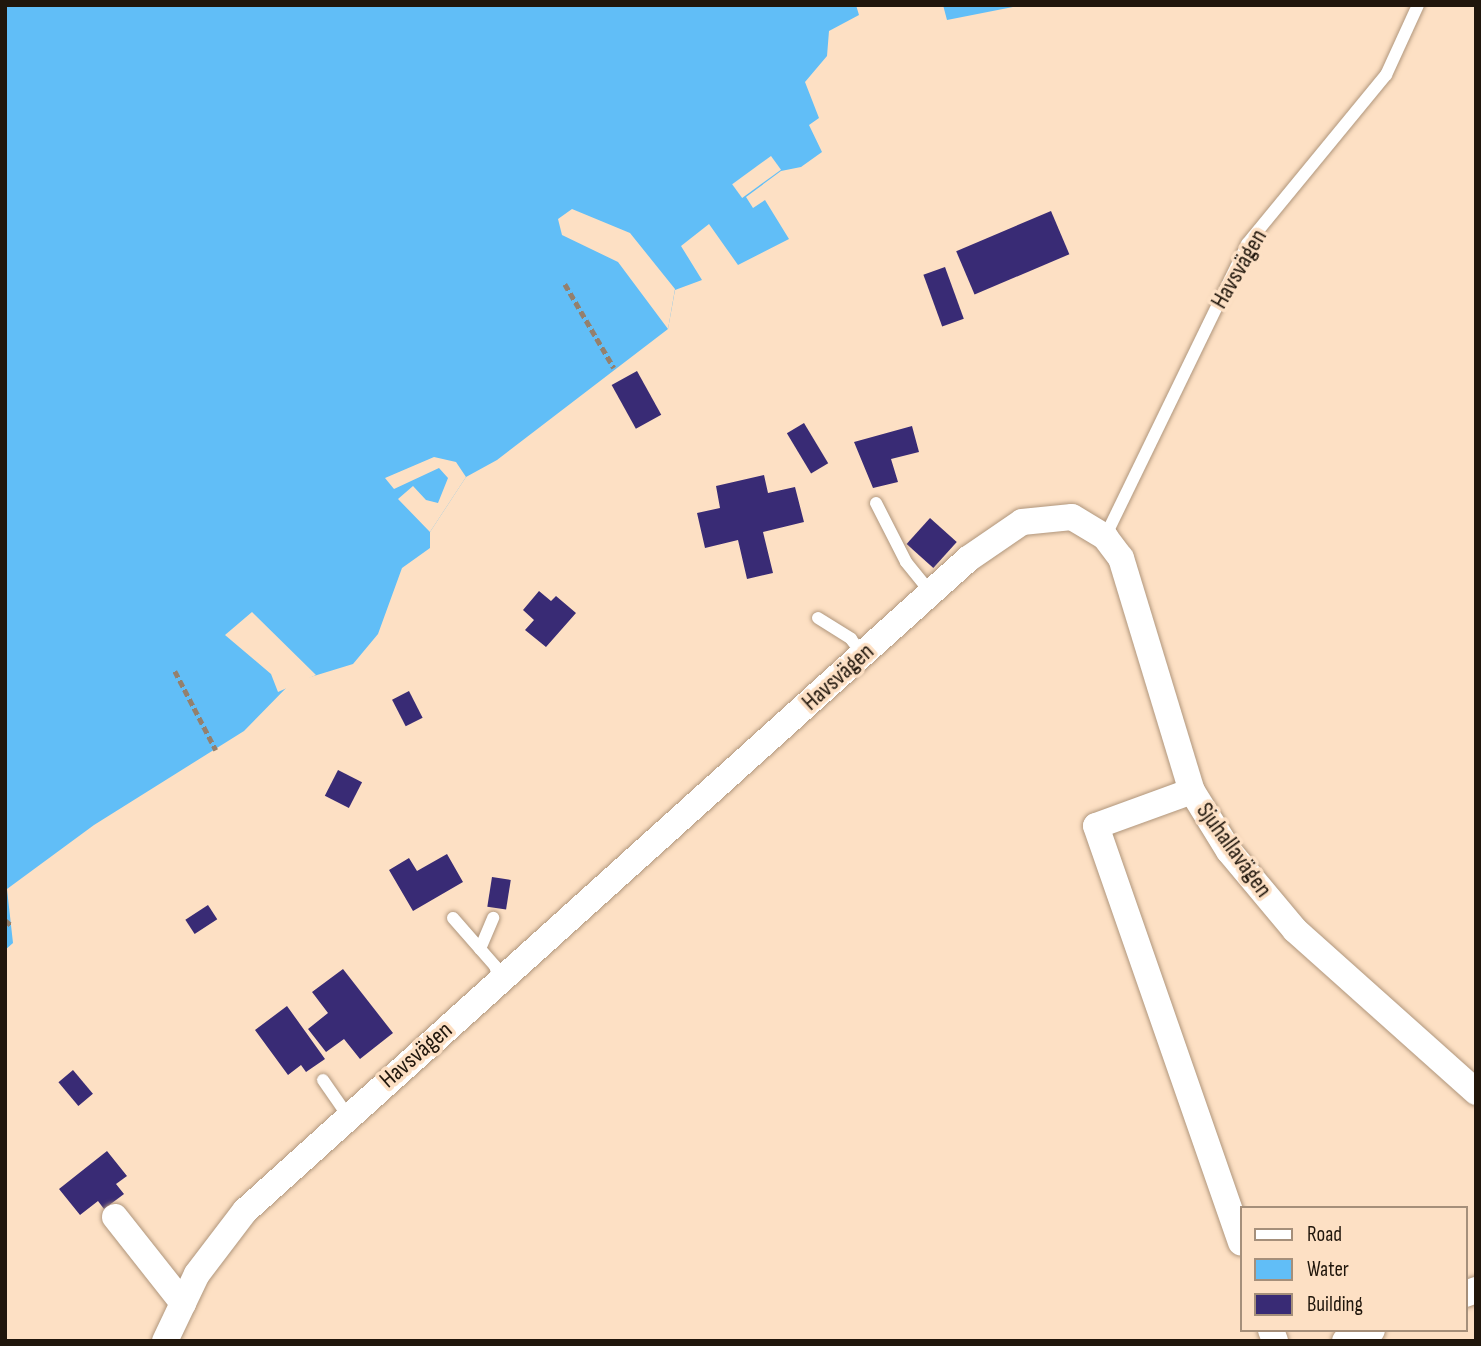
<!DOCTYPE html>
<meta charset="utf-8">
<style>
body{margin:0}
#map{position:relative;width:1481px;height:1346px;overflow:hidden;background:#fde0c4;font-family:"Sofia Sans Condensed",sans-serif}
div>[style]{position:absolute}
.water>*{inset:0;background:#61bef7}
.pier>*{inset:0;background:#fde0c4;transform-origin:0 0}
.building>*{inset:0;background:#392b75;transform-origin:0 0}
.path>*{height:4.5px;margin-top:-2.25px;transform-origin:0;background:repeating-linear-gradient(90deg,#94806d 0 7px,transparent 0 10.5px)}
.roads{filter:drop-shadow(0 0 2px #b0967c) drop-shadow(0 0 2px #b0967c)}
.service>*{height:12px;margin:-6px;padding:0 6px;transform-origin:6px;border-radius:6px;background:#fff}
.minor>*{height:26px;margin:-13px;padding:0 13px;transform-origin:13px;border-radius:13px;background:#fff}
span{translate:-50% -50%;white-space:nowrap;text-align:center;line-height:1.15;-webkit-text-stroke:7px #fde0c4;paint-order:stroke}
.street-label{font-size:24px;color:#20160c}
.frame{position:absolute;inset:0;border:7px solid #20160c;pointer-events:none}
.legend{position:absolute;left:1240px;top:1206px;width:228px;height:126px;box-sizing:border-box;background:#fde0c4;border:2px solid #a58f7a;margin:0;padding:9px 12px;list-style:none;font-size:21px;color:#20160c}
.legend li{display:flex;align-items:center;gap:14px;height:35px}
.legend b{width:35px;border:2px solid #a58f7a}
</style>
<div id="map">
<div class="water">
<i style="clip-path:polygon(5px 5px,856px 5px,859px 15px,829px 31px,827px 56px,805px 82px,819px 118px,809px 125px,822px 152px,801px 167px,781px 171px,746px 197px,753px 208px,765px 200px,789px 239px,738px 265px,709px 224px,681px 246px,702px 280px,675px 290px,668px 329px,497px 460px,466px 477px,430px 532px,430px 548px,402px 568px,378px 634px,353px 664px,291px 683px,244px 731px,94px 825px,7px 889px,13px 943px,5px 950px)"></i>
<i style="clip-path:polygon(943px 5px,1023px 5px,947px 20px)"></i>
</div>
<div class="pier">
<i style="left:771px;top:156px;width:17px;height:48px;rotate:54deg"></i>
<i style="clip-path:polygon(572px 209px,630px 233px,675px 289px,668px 329px,618px 262px,562px 235px,558px 219px)"></i>
<i style="clip-path:polygon(434px 457px,456px 462px,466px 477px,430px 532px,398px 499px,413px 486px,426px 500px,438px 503px,448px 478px,439px 468px,394px 489px,385px 478px)"></i>
<i style="clip-path:polygon(252px 612px,316px 675px,278px 692px,271px 674px,225px 635px)"></i>
</div>
<div class="building">
<i style="left:1051px;top:211px;width:47px;height:103px;rotate:67deg"></i>
<i style="left:945px;top:267px;width:55px;height:23px;rotate:70deg"></i>
<i style="left:637px;top:371px;width:50px;height:29px;rotate:61deg"></i>
<i style="left:804px;top:423px;width:47px;height:20px;rotate:59deg"></i>
<i style="clip-path:polygon(912px 426px,919px 452px,891px 459px,898px 482px,873px 488px,854px 442px)"></i>
<i style="clip-path:polygon(764px 475px,768px 493px,795px 487px,804px 522px,763px 532px,773px 573px,747px 579px,738px 540px,705px 548px,697px 513px,720px 508px,716px 486px)"></i>
<i style="left:930px;top:518px;width:36px;height:35px;rotate:42deg"></i>
<i style="clip-path:polygon(539px 591px,551px 601px,556px 596px,576px 613px,546px 647px,525px 630px,534px 620px,523px 610px)"></i>
<i style="left:409px;top:691px;width:30px;height:19px;rotate:63deg"></i>
<i style="left:338px;top:770px;width:27px;height:29px;rotate:27deg"></i>
<i style="clip-path:polygon(447px 854px,463px 882px,413px 911px,389px 870px,409px 858px,417px 871px)"></i>
<i style="left:492px;top:877px;width:19px;height:30px;rotate:9deg"></i>
<i style="left:208px;top:905px;width:17px;height:27px;rotate:57deg"></i>
<i style="clip-path:polygon(343px 969px,393px 1033px,360px 1059px,344px 1039px,326px 1052px,308px 1029px,328px 1013px,312px 992px)"></i>
<i style="clip-path:polygon(287px 1006px,325px 1059px,306px 1072px,301px 1065px,288px 1075px,255px 1030px)"></i>
<i style="left:73px;top:1070px;width:31px;height:19px;rotate:50deg"></i>
<i style="clip-path:polygon(107px 1151px,127px 1176px,116px 1184px,124px 1194px,104px 1209px,98px 1201px,80px 1215px,59px 1189px)"></i>
</div>
<div class="path">
<i style="left:565px;top:284px;width:97px;rotate:59.7deg"></i>
<i style="left:175px;top:671px;width:89px;rotate:62.6deg"></i>
<i style="left:5px;top:920px;width:8px;rotate:40deg"></i>
</div>
<div class="roads">
<div class="service">
<i style="left:876px;top:503px;width:66px;rotate:63deg"></i>
<i style="left:906px;top:562px;width:40px;rotate:51deg"></i>
<i style="left:1105px;top:537px;width:326px;rotate:-64.1deg"></i>
<i style="left:1247px;top:244px;width:219px;rotate:-50.6deg"></i>
<i style="left:1386px;top:75px;width:77px;rotate:-65.4deg"></i>
<i style="left:818px;top:618px;width:39px;rotate:32deg"></i>
<i style="left:851px;top:639px;width:20px;rotate:53deg"></i>
<i style="left:453px;top:918px;width:64px;rotate:48.8deg"></i>
<i style="left:495px;top:966px;width:16px;rotate:72deg"></i>
<i style="left:480px;top:949px;width:34px;rotate:-67deg"></i>
<i style="left:323px;top:1080px;width:44px;rotate:55.2deg"></i>
</div>
<div class="minor">
<i style="left:1192px;top:791px;width:102px;rotate:160deg"></i>
<i style="left:1096px;top:826px;width:441px;rotate:70.8deg"></i>
<i style="left:115px;top:1217px;width:110px;rotate:51.7deg"></i>
<i style="left:1465px;top:1294px;width:12px;rotate:-20deg"></i>
<i style="left:1271px;top:1330px;width:12px;rotate:70deg"></i>
<i style="left:165px;top:1341px;width:74px;rotate:-64.5deg"></i>
<i style="left:197px;top:1274px;width:79px;rotate:-52.7deg"></i>
<i style="left:245px;top:1211px;width:974px;rotate:-42.04deg"></i>
<i style="left:968px;top:559px;width:65px;rotate:-34.4deg"></i>
<i style="left:1022px;top:522px;width:50px;rotate:-5.7deg"></i>
<i style="left:1072px;top:517px;width:39px;rotate:31deg"></i>
<i style="left:1105px;top:537px;width:26px;rotate:53deg"></i>
<i style="left:1121px;top:558px;width:244px;rotate:73.1deg"></i>
<i style="left:1192px;top:791px;width:70px;rotate:58.3deg"></i>
<i style="left:1229px;top:851px;width:103px;rotate:50.1deg"></i>
<i style="left:1295px;top:930px;width:243px;rotate:41.8deg"></i>
<i style="left:1345px;top:1341px;width:29px;rotate:-22deg"></i>
</div>
</div>
<div class="street-label">
<span style="left:1239px;top:269px;rotate:-60deg">Havsvägen</span>
<span style="left:838px;top:677px;rotate:-42deg">Havsvägen</span>
<span style="left:1234px;top:850px;rotate:54deg">Sjuhallavägen</span>
<span style="left:416px;top:1055px;rotate:-41deg">Havsvägen</span>
</div>
<div class="frame"></div>
<ul class="legend">
<li><b style="height:9px;background:#fff"></b>Road</li>
<li><b style="height:19px;background:#61bef7"></b>Water</li>
<li><b style="height:19px;background:#392b75"></b>Building</li>
</ul>
</div>
